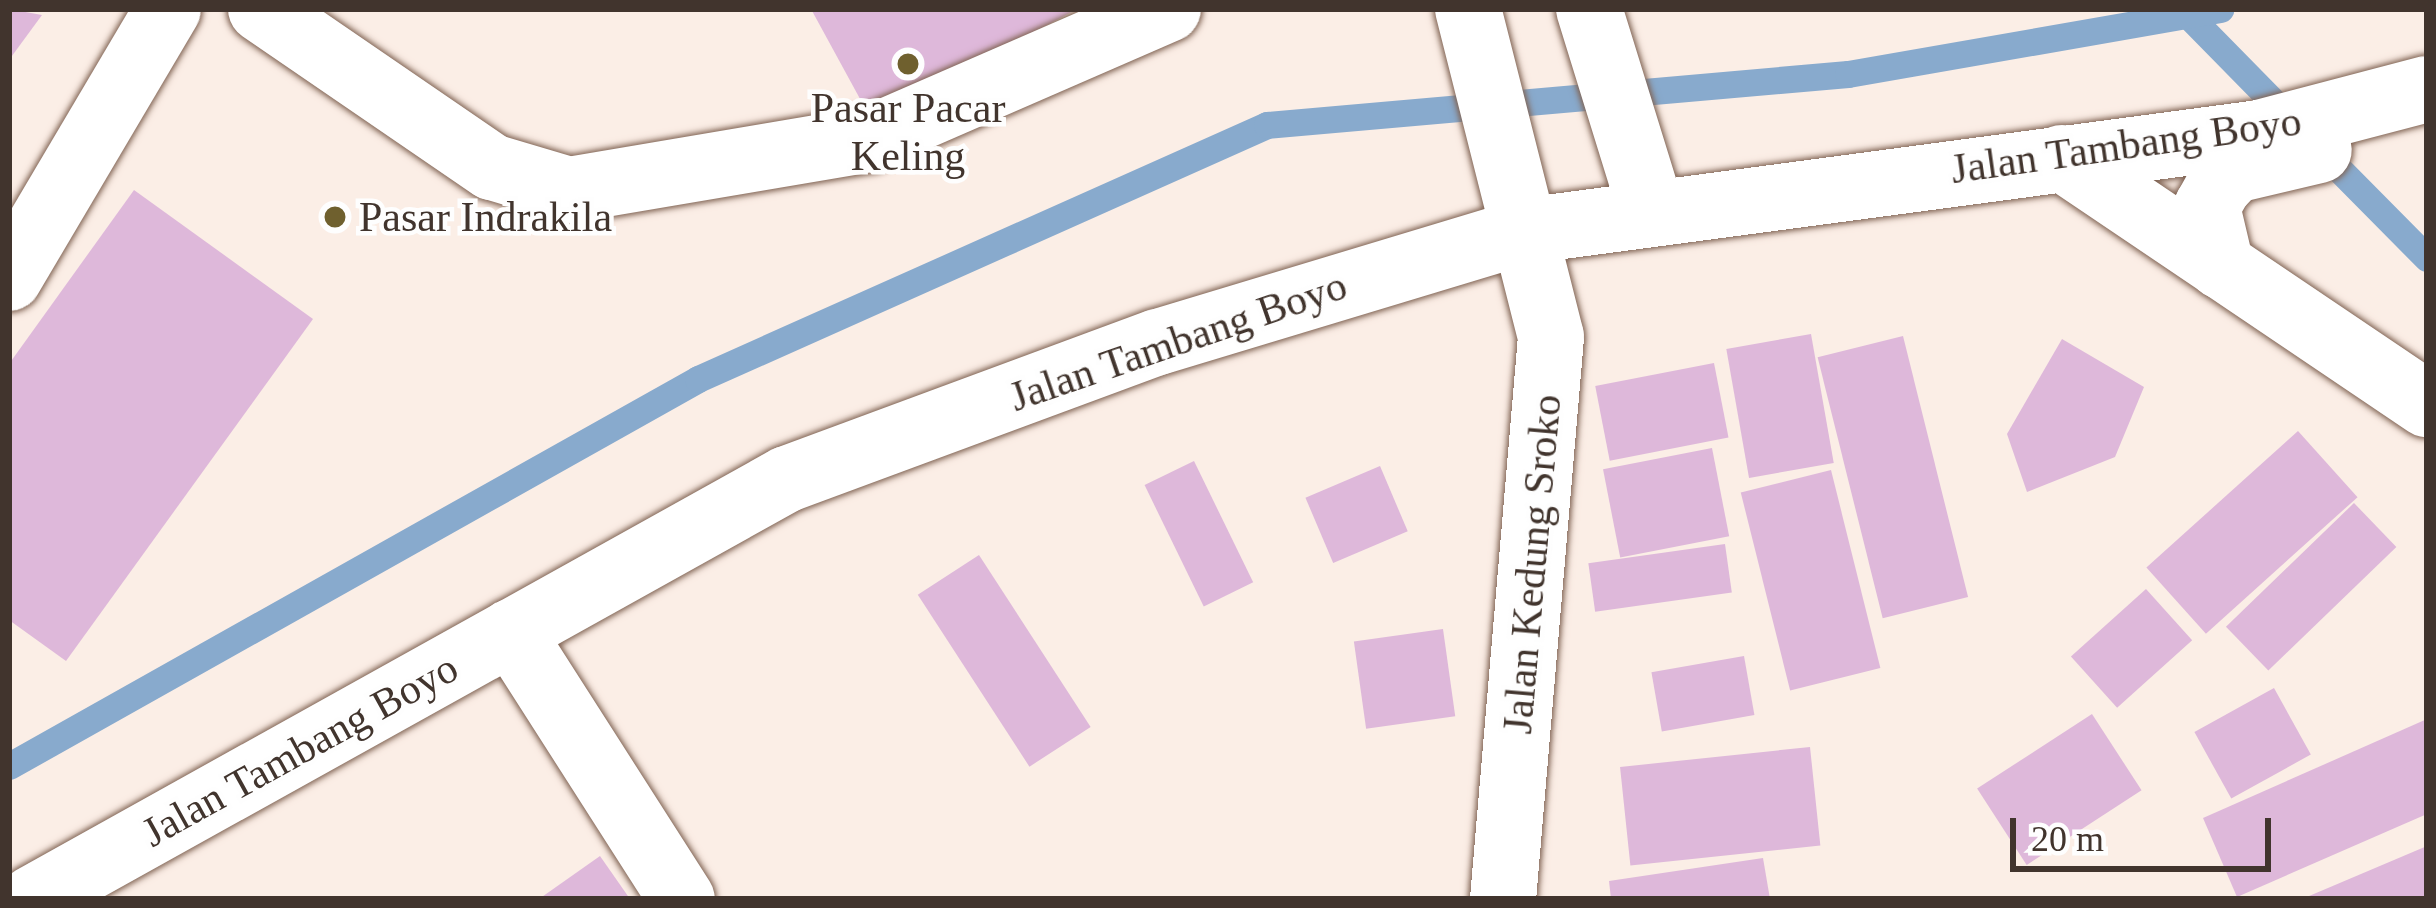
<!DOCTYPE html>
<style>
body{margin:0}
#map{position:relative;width:2436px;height:908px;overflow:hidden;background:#fbeee6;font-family:Georgia,serif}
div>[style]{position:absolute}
.stream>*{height:27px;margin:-13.5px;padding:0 13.5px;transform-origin:13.5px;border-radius:13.5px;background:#88aacd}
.building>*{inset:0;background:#deb8da;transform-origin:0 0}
.roads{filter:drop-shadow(0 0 3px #806353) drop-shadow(0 0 3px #806353)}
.street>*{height:66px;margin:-33px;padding:0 33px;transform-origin:33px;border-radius:33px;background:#fff}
.secondary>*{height:66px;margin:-33px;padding:0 33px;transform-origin:33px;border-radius:33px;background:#fff}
.primary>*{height:66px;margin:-33px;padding:0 33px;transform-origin:33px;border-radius:33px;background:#fff}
.dots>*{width:33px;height:33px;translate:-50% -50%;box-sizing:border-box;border:6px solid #fefefe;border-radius:50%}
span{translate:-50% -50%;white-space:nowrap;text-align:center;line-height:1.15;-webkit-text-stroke:9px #fefefe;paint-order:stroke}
.poi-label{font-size:42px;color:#41342d}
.left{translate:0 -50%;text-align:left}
.street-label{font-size:42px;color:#41342d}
.frame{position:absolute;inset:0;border:12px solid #41342d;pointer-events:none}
.scale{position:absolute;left:2010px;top:818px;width:261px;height:54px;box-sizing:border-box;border:6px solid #41342d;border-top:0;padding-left:15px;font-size:36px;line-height:42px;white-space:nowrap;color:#41342d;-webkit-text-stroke:9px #fefefe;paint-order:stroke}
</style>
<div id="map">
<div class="stream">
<i style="left:2187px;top:14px;width:151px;rotate:45.5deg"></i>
<i style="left:2320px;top:150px;width:152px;rotate:45.3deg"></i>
<i style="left:9px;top:766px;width:790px;rotate:-29.32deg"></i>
<i style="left:698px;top:379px;width:623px;rotate:-24.06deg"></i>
<i style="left:1267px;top:125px;width:583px;rotate:-5.02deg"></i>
<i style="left:1848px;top:74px;width:378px;rotate:-9.9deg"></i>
</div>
<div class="building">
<i style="clip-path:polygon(9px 9px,42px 15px,9px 60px)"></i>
<i style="clip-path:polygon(811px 9px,1077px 9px,871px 119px)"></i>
<i style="clip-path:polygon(134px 190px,313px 319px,66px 661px,9px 620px,9px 364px)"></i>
<i style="left:1811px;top:334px;width:131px;height:86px;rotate:80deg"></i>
<i style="left:1903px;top:336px;width:269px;height:88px;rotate:76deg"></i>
<i style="clip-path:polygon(2062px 339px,2144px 387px,2115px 457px,2027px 492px,2007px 434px)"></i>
<i style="left:1714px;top:363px;width:76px;height:121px;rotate:79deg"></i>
<i style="left:2298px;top:431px;width:89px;height:204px;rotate:48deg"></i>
<i style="left:1712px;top:448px;width:90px;height:111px;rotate:79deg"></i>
<i style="left:1194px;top:461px;width:135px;height:55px;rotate:64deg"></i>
<i style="left:1380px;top:466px;width:71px;height:81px;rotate:67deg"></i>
<i style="left:1831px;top:470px;width:204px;height:93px;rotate:76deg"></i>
<i style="left:2354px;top:503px;width:61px;height:178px;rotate:46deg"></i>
<i style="left:1725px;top:544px;width:49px;height:138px;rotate:82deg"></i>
<i style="left:979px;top:555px;width:205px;height:73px;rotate:57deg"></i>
<i style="left:2146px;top:589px;width:69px;height:101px;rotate:48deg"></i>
<i style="left:1443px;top:629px;width:88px;height:90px;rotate:82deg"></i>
<i style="left:1744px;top:656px;width:60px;height:94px;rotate:80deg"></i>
<i style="left:2274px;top:688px;width:76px;height:91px;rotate:61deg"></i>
<i style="left:2092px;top:714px;width:91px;height:137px;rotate:57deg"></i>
<i style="clip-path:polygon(2427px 719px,2427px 814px,2237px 897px,2203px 818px)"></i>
<i style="left:1810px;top:747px;width:99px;height:191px;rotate:84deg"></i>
<i style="clip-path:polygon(2427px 846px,2427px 899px,2302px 899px)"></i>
<i style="clip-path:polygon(600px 856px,630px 899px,539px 899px)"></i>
<i style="clip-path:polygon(1763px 858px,1770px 899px,1611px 899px,1609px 881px)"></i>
</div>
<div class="roads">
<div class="street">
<i style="left:261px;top:9px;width:280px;rotate:34.4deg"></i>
<i style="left:492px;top:167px;width:80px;rotate:16.6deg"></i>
<i style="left:569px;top:190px;width:304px;rotate:-9.6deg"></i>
<i style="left:869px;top:139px;width:326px;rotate:-23.5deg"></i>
<i style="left:9px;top:278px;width:312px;rotate:-59.4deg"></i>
<i style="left:511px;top:632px;width:317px;rotate:57.4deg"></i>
</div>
<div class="secondary">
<i style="left:2062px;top:158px;width:440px;rotate:34deg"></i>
<i style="left:2221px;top:266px;width:61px;rotate:-103.3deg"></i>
<i style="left:2207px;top:207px;width:23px;rotate:-61deg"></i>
<i style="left:2218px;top:187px;width:23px;rotate:-47deg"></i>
<i style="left:2234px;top:170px;width:87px;rotate:-13.2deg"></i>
</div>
<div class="primary">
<i style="left:1468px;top:9px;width:338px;rotate:75.8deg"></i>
<i style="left:1551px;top:337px;width:564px;rotate:94.88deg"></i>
<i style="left:1589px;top:9px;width:206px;rotate:72.8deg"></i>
<i style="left:32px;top:899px;width:864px;rotate:-29.09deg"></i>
<i style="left:787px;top:479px;width:395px;rotate:-20.3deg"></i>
<i style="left:1158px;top:342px;width:383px;rotate:-16.8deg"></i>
<i style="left:1525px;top:231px;width:741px;rotate:-7.6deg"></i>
<i style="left:2259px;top:133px;width:174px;rotate:-14.7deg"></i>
</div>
</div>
<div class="dots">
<i style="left:908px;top:64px;background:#6f602e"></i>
<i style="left:335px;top:217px;background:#6f602e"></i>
</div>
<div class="poi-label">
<span style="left:908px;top:132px">Pasar Pacar<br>Keling</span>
<span class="left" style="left:359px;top:217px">Pasar Indrakila</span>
</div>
<div class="street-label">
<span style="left:2126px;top:145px;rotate:-8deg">Jalan Tambang Boyo</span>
<span style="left:1178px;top:341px;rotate:-19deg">Jalan Tambang Boyo</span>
<span style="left:1532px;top:564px;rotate:-85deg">Jalan Kedung Sroko</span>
<span style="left:300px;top:750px;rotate:-29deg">Jalan Tambang Boyo</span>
</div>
<div class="frame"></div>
<div class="scale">20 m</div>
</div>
